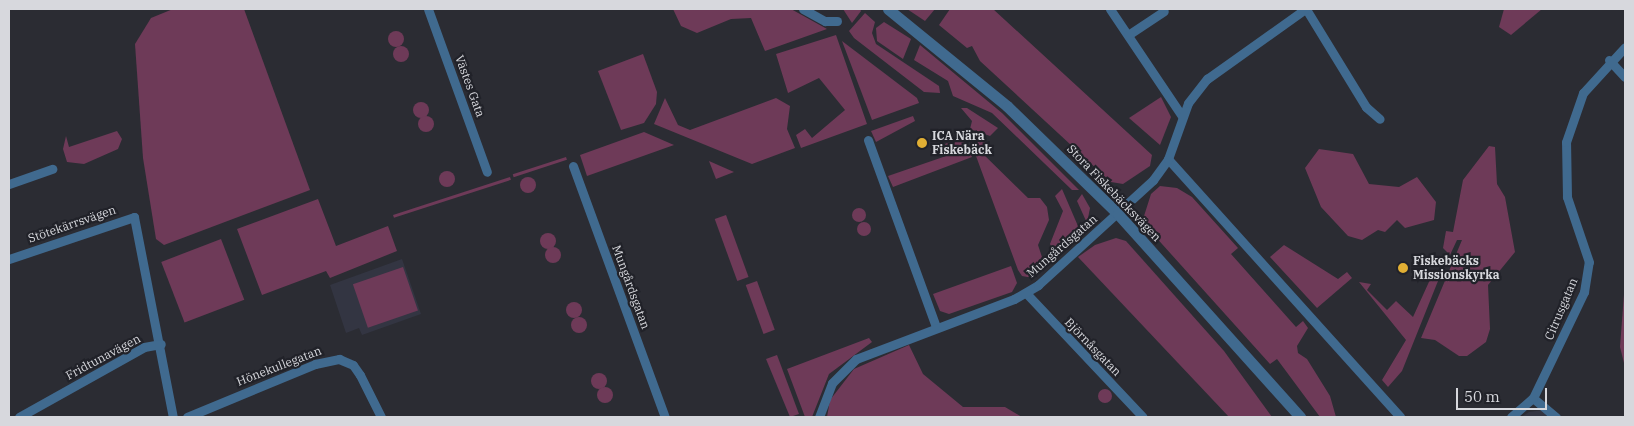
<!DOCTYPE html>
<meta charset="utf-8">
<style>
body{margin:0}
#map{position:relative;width:1634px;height:426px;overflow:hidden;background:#2b2c33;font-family:"IBM Plex Serif",serif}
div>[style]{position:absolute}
.built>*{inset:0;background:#333542}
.green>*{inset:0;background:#6e3a58;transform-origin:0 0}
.round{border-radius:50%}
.minor>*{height:9px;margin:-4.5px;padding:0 4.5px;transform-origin:4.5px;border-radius:4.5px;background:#406a8f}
.tertiary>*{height:11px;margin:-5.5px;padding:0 5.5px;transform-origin:5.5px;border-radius:5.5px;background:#406a8f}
.dots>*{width:14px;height:14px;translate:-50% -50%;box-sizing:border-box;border:2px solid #212229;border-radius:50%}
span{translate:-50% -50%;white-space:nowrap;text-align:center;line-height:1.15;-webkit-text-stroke:4.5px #212229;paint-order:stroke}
.street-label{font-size:12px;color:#d7d8dd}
.poi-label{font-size:12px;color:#d7d8dd;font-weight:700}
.left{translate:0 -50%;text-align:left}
.frame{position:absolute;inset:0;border:10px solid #d7d8dd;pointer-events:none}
.scale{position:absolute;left:1456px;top:388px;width:91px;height:22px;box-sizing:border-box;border:2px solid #d7d8dd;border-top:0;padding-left:6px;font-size:15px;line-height:18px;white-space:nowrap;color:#d7d8dd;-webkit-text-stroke:4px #212229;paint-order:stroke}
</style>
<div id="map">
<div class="built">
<i style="clip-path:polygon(402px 259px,421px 314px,362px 335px,359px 328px,346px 333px,330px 285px)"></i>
<i style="clip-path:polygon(1542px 410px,1550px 417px,1521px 417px,1529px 412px)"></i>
</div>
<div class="green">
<i style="clip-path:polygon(173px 9px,244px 9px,310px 190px,164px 245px,156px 239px,143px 158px,135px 44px,151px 18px)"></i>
<i style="clip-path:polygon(673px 9px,791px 9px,827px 29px,765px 51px,751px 18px,731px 19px,697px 33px,681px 26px)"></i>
<i style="clip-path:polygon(843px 9px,860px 9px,861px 11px,852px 23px)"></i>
<i style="clip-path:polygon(907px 9px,935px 9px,925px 21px)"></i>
<i style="clip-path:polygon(950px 9px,993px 9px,1152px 155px,1150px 166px,1123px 184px,1111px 182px,980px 61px,972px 46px,967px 48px,939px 25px)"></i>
<i style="clip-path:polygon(1504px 9px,1542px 9px,1511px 35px,1499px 27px)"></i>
<i style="clip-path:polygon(865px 13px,875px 22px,872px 33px,876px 44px,939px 86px,940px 93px,924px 92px,854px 38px,849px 31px)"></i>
<i style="clip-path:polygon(884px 22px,911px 39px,903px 59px,877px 41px,876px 28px)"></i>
<i class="round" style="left:388px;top:31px;width:16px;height:16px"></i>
<i style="clip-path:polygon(836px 35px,867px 124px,801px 148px,796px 135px,805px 129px,812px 138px,845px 110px,819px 78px,788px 93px,776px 54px)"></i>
<i style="clip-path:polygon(842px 41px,917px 98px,919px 103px,872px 120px)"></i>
<i style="clip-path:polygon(920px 45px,1002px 113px,1079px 190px,1072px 190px,992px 113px,953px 96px,948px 81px,914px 60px)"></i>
<i class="round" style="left:393px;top:46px;width:16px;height:16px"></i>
<i style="clip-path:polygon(643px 54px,657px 92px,656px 104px,644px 123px,621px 130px,598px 71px)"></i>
<i style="clip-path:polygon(1161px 97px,1171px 117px,1160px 145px,1129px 118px)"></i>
<i style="clip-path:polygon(665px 98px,678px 125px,690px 130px,776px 98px,790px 106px,787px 129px,795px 148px,752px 164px,654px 124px)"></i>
<i class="round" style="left:413px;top:102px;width:16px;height:16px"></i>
<i style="clip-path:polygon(961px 108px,967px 108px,998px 128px,990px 136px,970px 129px,972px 121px)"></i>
<i style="clip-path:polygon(913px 116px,915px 121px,876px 142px,871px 131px)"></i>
<i class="round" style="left:418px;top:116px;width:16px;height:16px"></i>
<i style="clip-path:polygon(117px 131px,122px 139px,118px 149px,84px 164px,67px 162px,63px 149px,66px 136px,69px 147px)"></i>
<i style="clip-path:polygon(644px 132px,674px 145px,587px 176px,580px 155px)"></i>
<i style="clip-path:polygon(962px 137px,972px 157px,893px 187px,888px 176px,949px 155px,945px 144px)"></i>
<i style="clip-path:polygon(969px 137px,986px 142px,979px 150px,1028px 198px,1040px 198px,1047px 207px,1049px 220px,1038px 245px,1044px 263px,1033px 278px,1022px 276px,1018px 270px)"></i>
<i style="clip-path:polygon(1489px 146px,1495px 147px,1497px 184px,1505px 197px,1515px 252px,1488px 285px,1490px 329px,1486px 342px,1467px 356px,1459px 356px,1435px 340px,1421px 338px,1462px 240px,1457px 240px,1450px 255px,1443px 248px,1446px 231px,1453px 232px,1463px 180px)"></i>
<i style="clip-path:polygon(1319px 149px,1353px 154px,1369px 184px,1399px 187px,1417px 177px,1436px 202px,1434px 220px,1405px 228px,1397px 220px,1385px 232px,1378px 230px,1362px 240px,1348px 236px,1321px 207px,1305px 168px)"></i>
<i style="left:566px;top:157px;width:3px;height:56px;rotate:72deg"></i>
<i style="clip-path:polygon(709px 161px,734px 172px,716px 179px)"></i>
<i class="round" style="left:439px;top:171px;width:16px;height:16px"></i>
<i style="left:510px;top:177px;width:3px;height:123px;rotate:72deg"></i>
<i class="round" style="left:520px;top:177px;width:16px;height:16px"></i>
<i style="clip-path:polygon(1160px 186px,1177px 188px,1192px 197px,1238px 248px,1231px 254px,1296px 327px,1303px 321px,1308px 328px,1297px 346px,1298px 353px,1307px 359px,1330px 396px,1336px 417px,1320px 417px,1277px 359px,1270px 364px,1153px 234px,1144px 216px,1151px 194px)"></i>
<i style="clip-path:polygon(1062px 189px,1081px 233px,1055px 253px,1050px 244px,1063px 211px,1055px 196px)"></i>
<i style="clip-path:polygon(1082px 194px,1090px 208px,1087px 223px,1077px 201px)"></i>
<i style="clip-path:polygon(318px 199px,336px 246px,388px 226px,397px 251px,330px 278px,326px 271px,262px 295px,237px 229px)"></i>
<i class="round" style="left:852px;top:208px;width:14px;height:14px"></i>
<i style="left:726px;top:215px;width:66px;height:12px;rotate:70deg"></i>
<i class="round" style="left:857px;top:222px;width:14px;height:14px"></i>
<i class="round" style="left:540px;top:233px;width:16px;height:16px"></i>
<i style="clip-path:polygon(1116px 238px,1126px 241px,1224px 351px,1272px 417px,1229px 417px,1078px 257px,1095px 245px)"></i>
<i style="left:221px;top:239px;width:65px;height:64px;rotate:69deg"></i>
<i style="clip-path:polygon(1284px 245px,1338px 279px,1347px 272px,1352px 278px,1317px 308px,1270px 257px)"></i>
<i class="round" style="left:545px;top:247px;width:16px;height:16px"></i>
<i style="clip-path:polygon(1011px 266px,1017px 283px,1012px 292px,949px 314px,940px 311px,933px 294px)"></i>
<i style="left:403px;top:267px;width:46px;height:53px;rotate:71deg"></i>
<i style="clip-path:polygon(1433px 273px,1440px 276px,1402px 371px,1388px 387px,1382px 380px,1406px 340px,1359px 282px,1371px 284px,1367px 290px,1387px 310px,1396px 301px,1413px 317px)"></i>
<i style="left:757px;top:281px;width:52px;height:12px;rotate:70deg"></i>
<i style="clip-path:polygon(1625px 281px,1625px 367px,1620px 347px)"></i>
<i class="round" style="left:566px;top:302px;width:16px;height:16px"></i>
<i class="round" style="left:571px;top:317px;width:16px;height:16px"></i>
<i style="clip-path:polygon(869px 338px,872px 342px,829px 374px,812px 417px,805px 417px,787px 369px)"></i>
<i style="clip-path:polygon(909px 345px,923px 374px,963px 407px,1005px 407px,1022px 417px,827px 417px,830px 400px,854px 369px)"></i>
<i style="clip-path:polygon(777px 355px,799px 414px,790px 417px,766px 359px)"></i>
<i class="round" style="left:591px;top:373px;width:16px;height:16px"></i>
<i class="round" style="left:597px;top:387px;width:16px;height:16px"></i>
<i class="round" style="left:1098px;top:389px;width:14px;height:14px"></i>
</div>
<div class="minor">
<i style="left:428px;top:9px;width:173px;rotate:70.1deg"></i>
<i style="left:803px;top:9px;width:25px;rotate:29deg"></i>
<i style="left:825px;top:21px;width:12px"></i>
<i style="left:1110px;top:9px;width:129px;rotate:56.1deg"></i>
<i style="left:1306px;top:9px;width:115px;rotate:58.5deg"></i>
<i style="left:1366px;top:107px;width:18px;rotate:41deg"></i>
<i style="left:1128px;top:35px;width:43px;rotate:-33.7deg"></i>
<i style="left:1609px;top:60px;width:23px;rotate:47deg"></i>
<i style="left:868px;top:140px;width:199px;rotate:70deg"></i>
<i style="left:1168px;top:159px;width:347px;rotate:48deg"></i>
<i style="left:573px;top:166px;width:267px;rotate:69.9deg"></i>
<i style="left:9px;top:184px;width:46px;rotate:-19.2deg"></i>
<i style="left:9px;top:259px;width:132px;rotate:-18.6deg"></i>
<i style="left:134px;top:217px;width:204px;rotate:79deg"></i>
<i style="left:1026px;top:293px;width:170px;rotate:46.7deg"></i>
<i style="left:1533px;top:398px;width:30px;rotate:40deg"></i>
<i style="left:19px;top:417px;width:143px;rotate:-29.2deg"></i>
<i style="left:144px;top:347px;width:17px;rotate:-10deg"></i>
<i style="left:187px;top:417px;width:139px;rotate:-22.5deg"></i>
<i style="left:315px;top:364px;width:25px;rotate:-12deg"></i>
<i style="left:339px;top:359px;width:15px;rotate:23deg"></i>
<i style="left:353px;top:365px;width:12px;rotate:55deg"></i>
<i style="left:360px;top:375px;width:47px;rotate:63.4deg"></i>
<i style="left:819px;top:417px;width:36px;rotate:-69deg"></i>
<i style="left:832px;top:383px;width:34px;rotate:-45deg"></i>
<i style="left:856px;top:359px;width:169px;rotate:-20.8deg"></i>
<i style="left:1014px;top:299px;width:28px;rotate:-30deg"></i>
<i style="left:1038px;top:285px;width:156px;rotate:-42.4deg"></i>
<i style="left:1153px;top:180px;width:26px;rotate:-54deg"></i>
<i style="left:1168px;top:159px;width:59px;rotate:-70.3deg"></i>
<i style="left:1188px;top:103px;width:31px;rotate:-52deg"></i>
<i style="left:1207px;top:79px;width:120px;rotate:-35.5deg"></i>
<i style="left:1511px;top:417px;width:29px;rotate:-41deg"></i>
<i style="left:1533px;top:398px;width:118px;rotate:-64.3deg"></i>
<i style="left:1584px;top:292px;width:30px;rotate:-81deg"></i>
<i style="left:1589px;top:262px;width:69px;rotate:-108.7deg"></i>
<i style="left:1567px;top:197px;width:55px;rotate:-91deg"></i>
<i style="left:1566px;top:142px;width:52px;rotate:-70.9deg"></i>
<i style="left:1583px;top:93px;width:62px;rotate:-47.6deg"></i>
</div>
<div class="tertiary">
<i style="left:888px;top:9px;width:154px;rotate:39.2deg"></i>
<i style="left:1007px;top:106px;width:155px;rotate:44.2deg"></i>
<i style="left:1118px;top:214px;width:273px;rotate:48.1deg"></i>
</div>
<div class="dots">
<i style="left:922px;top:143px;background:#e1af34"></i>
<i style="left:1403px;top:268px;background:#e1af34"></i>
</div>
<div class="street-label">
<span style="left:470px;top:86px;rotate:70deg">Västes Gata</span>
<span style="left:1114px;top:193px;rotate:46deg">Stora Fiskebäcksvägen</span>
<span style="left:72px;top:224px;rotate:-19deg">Stötekärrsvägen</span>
<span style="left:1062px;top:246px;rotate:-41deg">Mungårdsgatan</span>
<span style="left:631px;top:287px;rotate:70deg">Mungårdsgatan</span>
<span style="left:1561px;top:309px;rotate:-67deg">Citrusgatan</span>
<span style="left:1093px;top:347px;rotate:46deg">Björnåsgatan</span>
<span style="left:103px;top:357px;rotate:-28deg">Fridtunavägen</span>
<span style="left:279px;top:366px;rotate:-21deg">Hönekullegatan</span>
</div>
<div class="poi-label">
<span class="left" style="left:932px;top:143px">ICA Nära<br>Fiskebäck</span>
<span class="left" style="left:1413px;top:268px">Fiskebäcks<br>Missionskyrka</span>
</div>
<div class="frame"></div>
<div class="scale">50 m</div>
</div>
